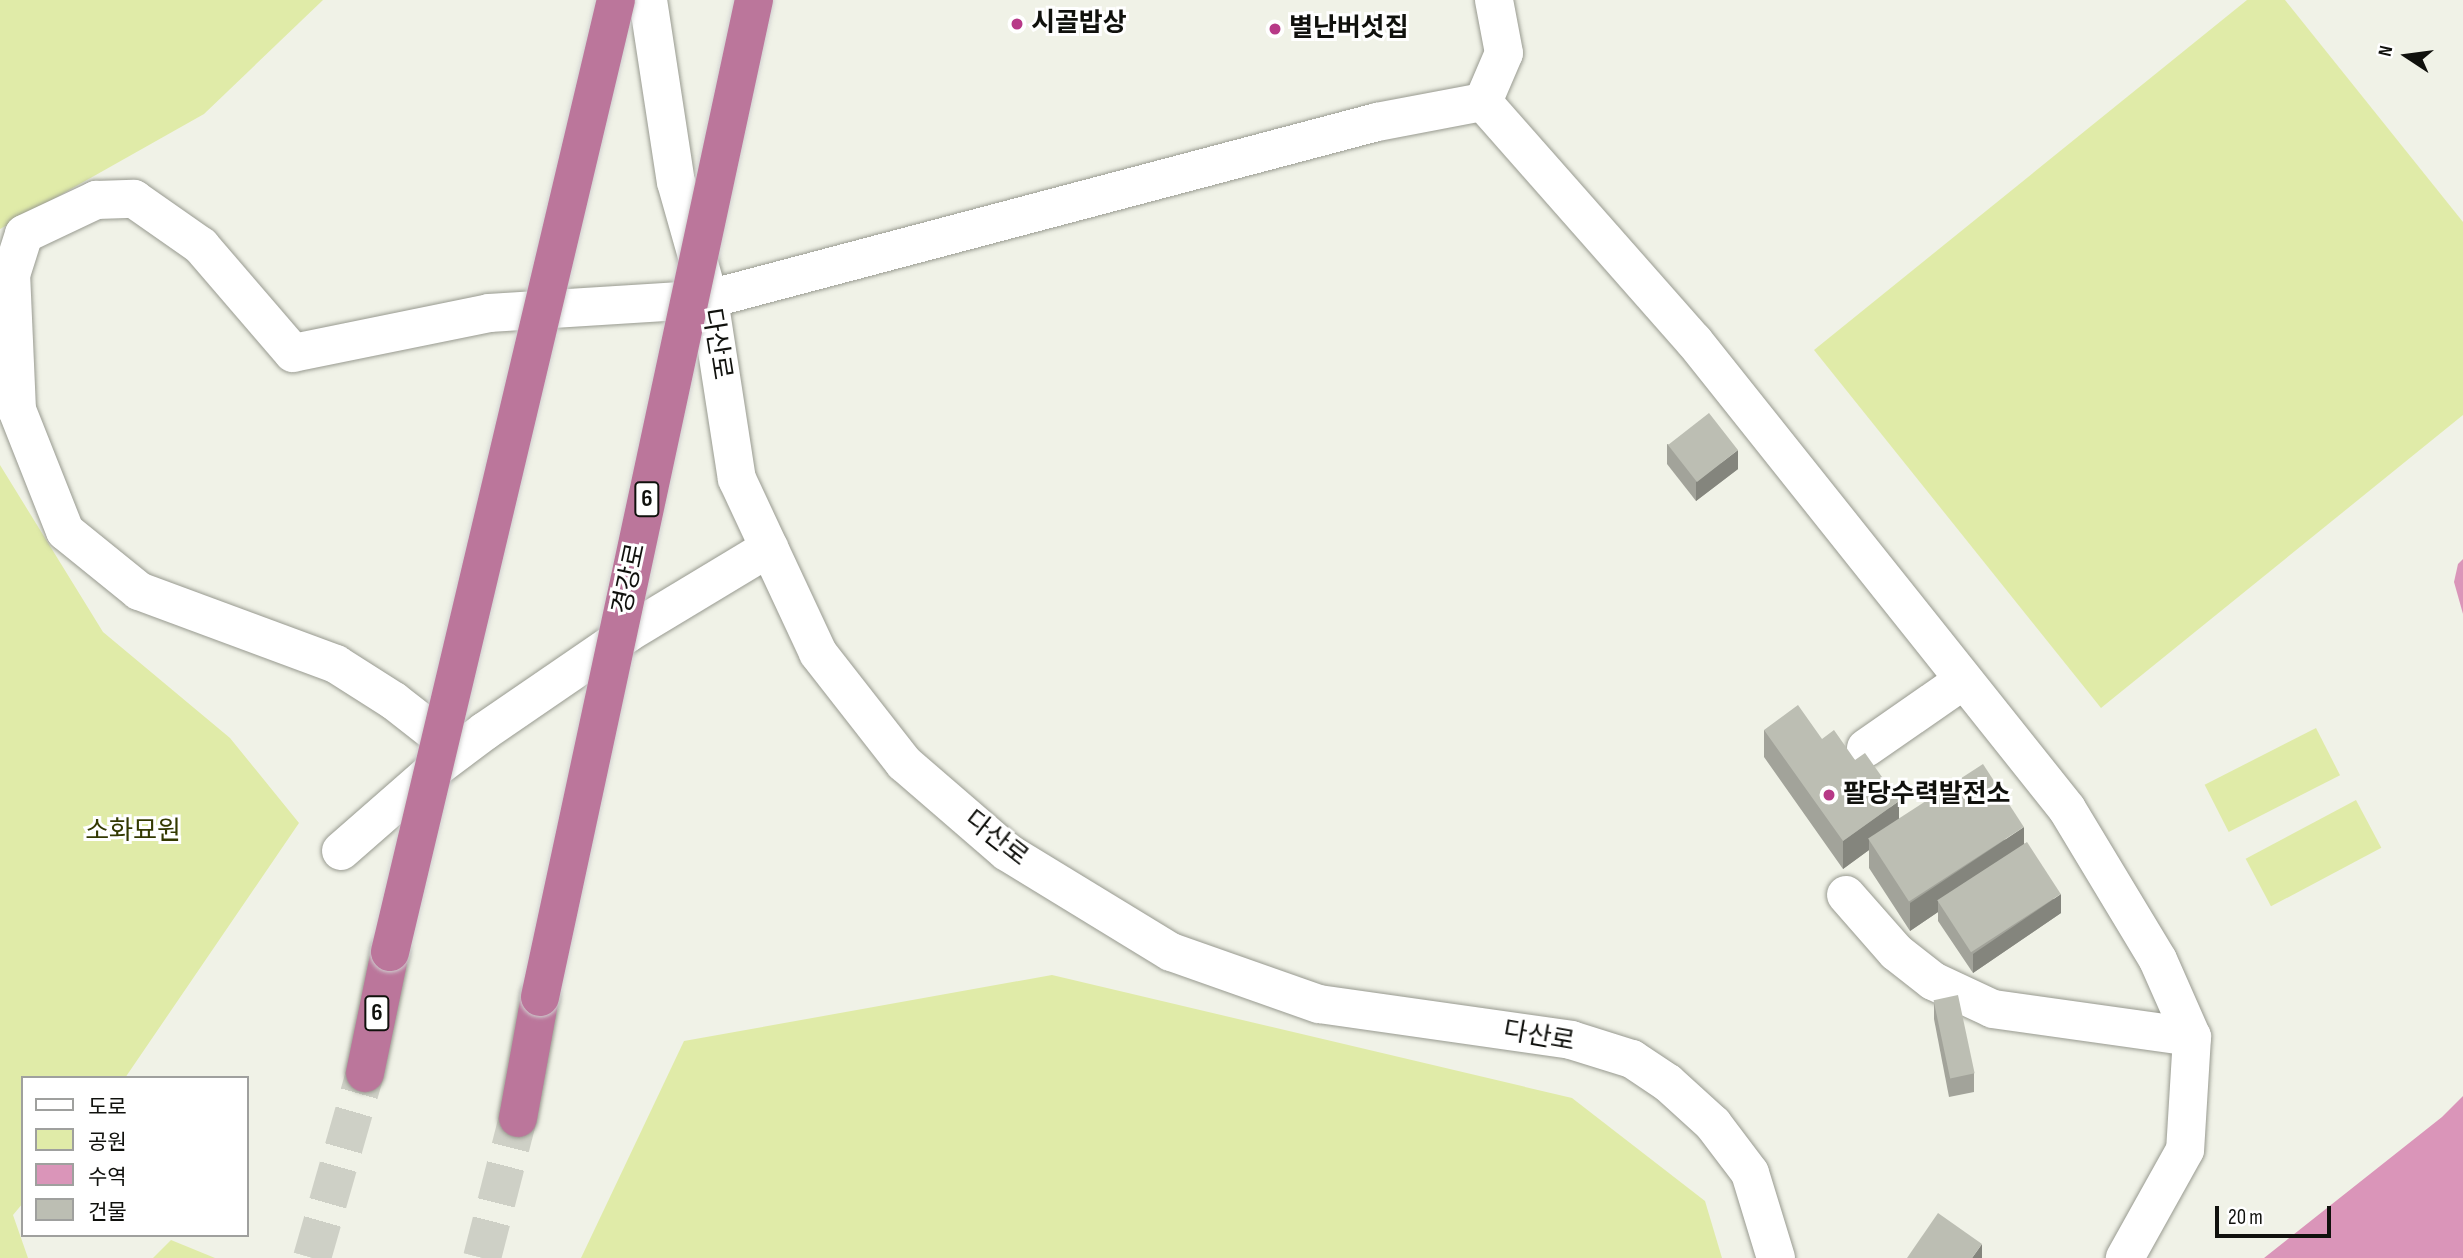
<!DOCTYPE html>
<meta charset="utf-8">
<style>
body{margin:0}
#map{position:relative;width:2463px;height:1258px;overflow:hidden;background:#f0f2e7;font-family:"Sofia Sans Condensed","Noto Sans KR",sans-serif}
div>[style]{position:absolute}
.green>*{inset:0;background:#e0eba8;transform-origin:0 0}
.water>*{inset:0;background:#da95b9}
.highway-tunnel>*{height:38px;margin-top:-19px;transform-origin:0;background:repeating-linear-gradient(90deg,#ced0c6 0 38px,transparent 0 57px)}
.roads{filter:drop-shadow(0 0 2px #989a90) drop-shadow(0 0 2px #989a90)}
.minor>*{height:38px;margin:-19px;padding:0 19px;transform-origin:19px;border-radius:19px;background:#fff}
.highway>*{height:38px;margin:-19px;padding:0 19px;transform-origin:19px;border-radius:19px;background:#bb769b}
.bridges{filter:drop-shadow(0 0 2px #cfcfcf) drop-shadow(0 0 2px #cfcfcf)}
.highway-bridge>*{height:38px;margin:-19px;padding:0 19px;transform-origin:19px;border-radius:19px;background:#bb769b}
.wall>*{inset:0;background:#a2a39a}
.shaded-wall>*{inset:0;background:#84857d}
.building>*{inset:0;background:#bcbeb3;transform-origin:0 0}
.dots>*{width:19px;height:19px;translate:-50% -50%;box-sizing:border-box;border:4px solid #fff;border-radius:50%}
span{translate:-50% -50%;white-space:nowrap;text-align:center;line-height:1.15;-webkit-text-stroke:6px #fff;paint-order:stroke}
.shield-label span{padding:2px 5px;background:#fff;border:2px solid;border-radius:5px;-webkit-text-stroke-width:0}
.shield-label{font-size:24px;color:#10110d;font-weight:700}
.poi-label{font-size:26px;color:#10110d;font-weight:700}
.left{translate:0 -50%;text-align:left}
.street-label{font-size:26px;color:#10110d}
.park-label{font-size:26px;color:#333901}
.legend{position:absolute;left:21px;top:1076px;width:228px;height:161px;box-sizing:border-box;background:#fff;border:2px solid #9fa09e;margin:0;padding:9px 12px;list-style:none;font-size:21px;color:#10110d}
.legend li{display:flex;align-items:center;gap:14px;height:35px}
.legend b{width:35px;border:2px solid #9fa09e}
.north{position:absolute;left:2372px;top:21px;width:70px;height:70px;-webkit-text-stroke:5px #fff;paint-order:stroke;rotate:283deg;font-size:19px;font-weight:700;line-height:28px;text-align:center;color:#10110d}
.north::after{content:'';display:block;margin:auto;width:24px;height:32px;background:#10110d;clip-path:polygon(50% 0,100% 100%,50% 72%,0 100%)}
.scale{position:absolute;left:2215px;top:1206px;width:116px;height:32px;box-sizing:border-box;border:4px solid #10110d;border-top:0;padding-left:9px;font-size:21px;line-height:24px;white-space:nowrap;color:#10110d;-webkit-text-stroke:5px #fff;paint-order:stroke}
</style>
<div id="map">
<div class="green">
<i style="clip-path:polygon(0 0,323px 0,204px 114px,0 229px)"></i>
<i style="clip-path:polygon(2247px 0,2285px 0,2463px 222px,2463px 415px,2101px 708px,1814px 350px)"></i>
<i style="clip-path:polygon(0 465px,103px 632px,230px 738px,299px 823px,125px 1078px,23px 1078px,23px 1203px,13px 1215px,28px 1258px,0 1258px)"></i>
<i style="left:2316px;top:728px;width:53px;height:125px;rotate:63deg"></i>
<i style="left:2356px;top:800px;width:54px;height:125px;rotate:62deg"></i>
<i style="clip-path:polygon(1052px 975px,1572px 1098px,1705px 1201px,1722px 1258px,581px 1258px,684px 1041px)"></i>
<i style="clip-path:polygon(171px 1240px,215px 1258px,153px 1258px)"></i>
</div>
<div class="water">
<i style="clip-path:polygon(2463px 559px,2463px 614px,2454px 582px,2458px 564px)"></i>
<i style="clip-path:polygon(2463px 1096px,2463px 1258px,2264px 1258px,2442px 1117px)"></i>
</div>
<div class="highway-tunnel">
<i style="left:312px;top:1258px;width:192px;rotate:-74deg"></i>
<i style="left:482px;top:1258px;width:145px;rotate:-75.6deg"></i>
</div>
<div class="roads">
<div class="minor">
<i style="left:648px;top:0;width:184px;rotate:81.3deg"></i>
<i style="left:676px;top:182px;width:122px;rotate:74.2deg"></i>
<i style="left:709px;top:299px;width:182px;rotate:81.2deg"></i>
<i style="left:737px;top:479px;width:192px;rotate:65deg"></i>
<i style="left:818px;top:653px;width:140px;rotate:52deg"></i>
<i style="left:904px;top:763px;width:136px;rotate:40.8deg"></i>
<i style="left:1007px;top:852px;width:192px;rotate:31.4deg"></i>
<i style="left:1171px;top:952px;width:157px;rotate:19.4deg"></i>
<i style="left:1319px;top:1004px;width:255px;rotate:8.1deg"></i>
<i style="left:1571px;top:1040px;width:64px;rotate:17.3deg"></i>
<i style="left:1632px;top:1059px;width:43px;rotate:33.7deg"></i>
<i style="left:1668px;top:1083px;width:61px;rotate:42.3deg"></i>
<i style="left:1713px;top:1124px;width:61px;rotate:52.9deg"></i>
<i style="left:1750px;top:1173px;width:89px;rotate:73deg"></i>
<i style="left:1483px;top:102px;width:319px;rotate:48.6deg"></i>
<i style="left:1694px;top:341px;width:598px;rotate:51.44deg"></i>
<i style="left:2067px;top:809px;width:176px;rotate:58.9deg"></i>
<i style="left:2158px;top:960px;width:84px;rotate:66.2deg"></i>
<i style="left:2192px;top:1037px;width:113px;rotate:93.5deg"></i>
<i style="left:2185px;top:1150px;width:124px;rotate:119.1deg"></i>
<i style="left:1866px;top:748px;width:119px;rotate:-34.8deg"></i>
<i style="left:458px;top:751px;width:81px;rotate:-142deg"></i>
<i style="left:394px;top:701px;width:69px;rotate:-147.5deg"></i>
<i style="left:336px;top:664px;width:210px;rotate:-159.7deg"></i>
<i style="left:139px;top:591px;width:95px;rotate:-141deg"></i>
<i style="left:65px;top:531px;width:130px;rotate:-111.6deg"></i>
<i style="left:17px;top:410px;width:135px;rotate:-92.5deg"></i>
<i style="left:11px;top:275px;width:43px;rotate:-72.4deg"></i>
<i style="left:24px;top:234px;width:80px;rotate:-25.3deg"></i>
<i style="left:96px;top:200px;width:38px;rotate:-2deg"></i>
<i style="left:134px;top:199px;width:82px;rotate:35deg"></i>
<i style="left:201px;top:246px;width:141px;rotate:49.3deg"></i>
<i style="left:293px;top:353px;width:200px;rotate:-11.5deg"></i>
<i style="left:489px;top:313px;width:220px;rotate:-3.6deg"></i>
<i style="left:709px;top:299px;width:691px;rotate:-14.84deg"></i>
<i style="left:1377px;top:122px;width:108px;rotate:-10.7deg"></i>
<i style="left:1483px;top:102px;width:53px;rotate:-66.8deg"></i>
<i style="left:1504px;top:53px;width:54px;rotate:-100.7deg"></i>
<i style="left:341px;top:851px;width:128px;rotate:-41.2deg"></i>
<i style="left:437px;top:767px;width:60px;rotate:-36.9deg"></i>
<i style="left:485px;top:731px;width:173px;rotate:-34.4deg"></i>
<i style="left:628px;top:633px;width:165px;rotate:-31.1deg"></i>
<i style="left:1846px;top:895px;width:76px;rotate:48.7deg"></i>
<i style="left:1896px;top:952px;width:47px;rotate:38.1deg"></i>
<i style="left:1933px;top:981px;width:66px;rotate:25deg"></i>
<i style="left:1993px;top:1009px;width:201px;rotate:8deg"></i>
</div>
<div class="highway">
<i style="left:365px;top:1073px;width:124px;rotate:-78.3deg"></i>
<i style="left:518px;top:1118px;width:123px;rotate:-79.7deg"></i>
</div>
</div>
<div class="bridges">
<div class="highway-bridge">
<i style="left:390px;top:952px;width:978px;rotate:-76.65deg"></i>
<i style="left:540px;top:997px;width:1020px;rotate:-77.89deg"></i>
</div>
</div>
<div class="wall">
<i style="clip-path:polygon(1667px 444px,1738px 469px,1696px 501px,1667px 464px)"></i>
<i style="clip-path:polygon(1764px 730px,1822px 739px,1855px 760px,1899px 820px,2024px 843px,2061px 913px,1973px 973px,1938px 921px,1938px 912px,1910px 931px,1869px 868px,1869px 850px,1843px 869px,1764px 757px)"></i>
<i style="clip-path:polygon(1934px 1000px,1974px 1073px,1974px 1092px,1949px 1097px,1934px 1019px)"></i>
</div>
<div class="shaded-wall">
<i style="clip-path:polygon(1738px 450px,1738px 469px,1696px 501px,1696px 482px)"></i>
<i style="clip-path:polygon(1899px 801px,1899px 829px,1869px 840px,1869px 850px,1843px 869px,1843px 841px)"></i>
<i style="clip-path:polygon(2024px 827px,2024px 855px,1938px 902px,1938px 912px,1910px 931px,1910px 903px)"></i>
<i style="clip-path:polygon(2061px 894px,2061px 913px,1973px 973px,1973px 954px)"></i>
<i style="clip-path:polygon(1982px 1244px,1982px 1258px,1972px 1258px)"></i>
</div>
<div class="building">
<i style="left:1709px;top:413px;width:47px;height:52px;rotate:52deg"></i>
<i style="clip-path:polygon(1798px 705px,1822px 739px,1834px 730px,1855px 760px,1865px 753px,1899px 801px,1843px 841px,1764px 730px)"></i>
<i style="left:1983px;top:764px;width:75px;height:137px;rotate:57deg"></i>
<i style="left:2027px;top:842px;width:62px;height:107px;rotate:57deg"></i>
<i style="left:1958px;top:995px;width:80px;height:25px;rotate:78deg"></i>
<i style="clip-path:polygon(1938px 1213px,1982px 1244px,1972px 1258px,1907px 1258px)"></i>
</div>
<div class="dots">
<i style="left:1017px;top:24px;background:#b73987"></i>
<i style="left:1275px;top:29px;background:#b73987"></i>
<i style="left:1829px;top:795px;background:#b73987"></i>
</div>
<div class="shield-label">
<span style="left:647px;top:499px">6</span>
<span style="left:377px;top:1013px">6</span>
</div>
<div class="poi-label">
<span class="left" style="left:1031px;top:24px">시골밥상</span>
<span class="left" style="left:1289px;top:29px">별난버섯집</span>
<span class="left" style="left:1843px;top:795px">팔당수력발전소</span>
</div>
<div class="street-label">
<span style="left:716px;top:344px;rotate:81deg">다산로</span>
<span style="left:630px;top:579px;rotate:-78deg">경강로</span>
<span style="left:996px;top:839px;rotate:38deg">다산로</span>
<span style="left:1539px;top:1037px;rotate:10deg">다산로</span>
</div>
<div class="park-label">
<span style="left:133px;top:832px">소화묘원</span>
</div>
<ul class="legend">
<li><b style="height:9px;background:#fff"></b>도로</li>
<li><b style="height:19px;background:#e0eba8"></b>공원</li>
<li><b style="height:19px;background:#da95b9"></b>수역</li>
<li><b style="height:19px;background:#bcbeb3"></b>건물</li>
</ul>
<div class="north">N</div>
<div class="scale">20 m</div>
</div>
